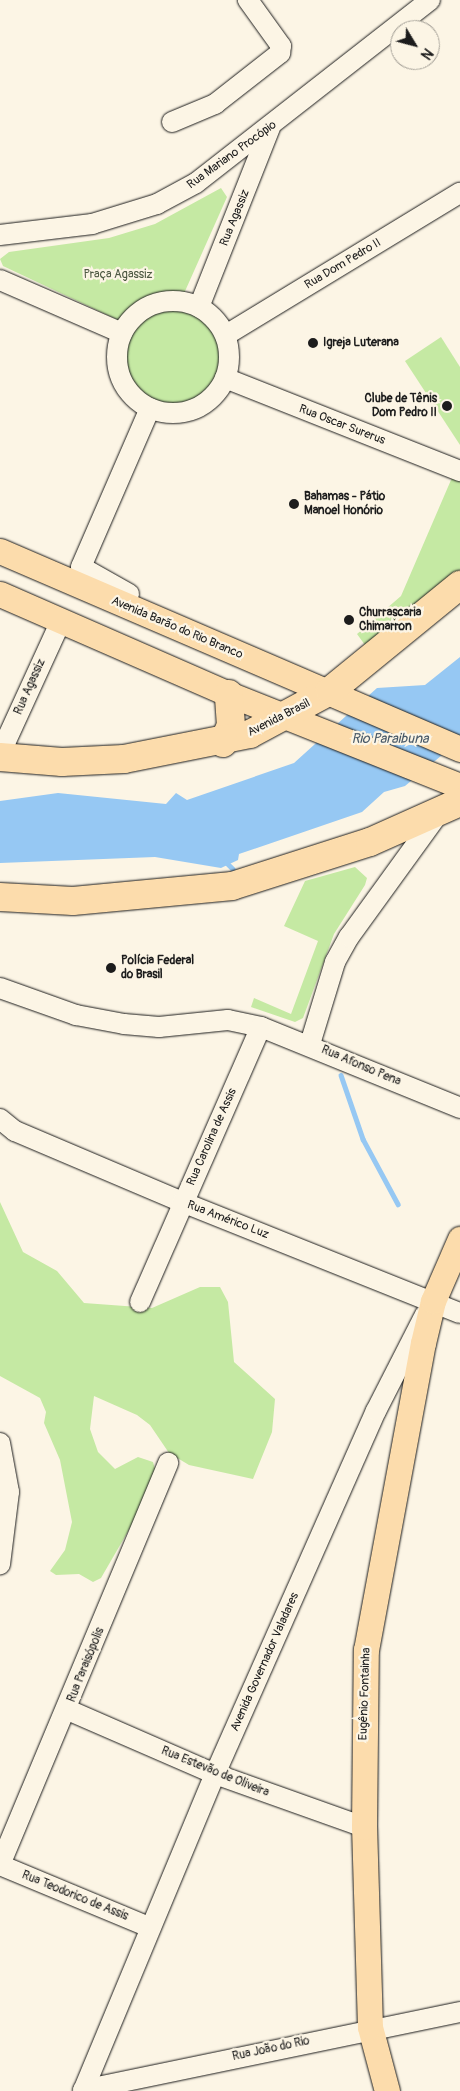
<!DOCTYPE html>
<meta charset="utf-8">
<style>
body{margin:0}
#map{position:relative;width:460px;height:2091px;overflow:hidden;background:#fcf5e5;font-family:Pangolin,sans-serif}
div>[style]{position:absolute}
.green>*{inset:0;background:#c5e9a3}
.water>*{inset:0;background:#96c8f3}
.stream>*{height:4.5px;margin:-2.25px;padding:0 2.25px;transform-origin:2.25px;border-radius:2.25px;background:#96c8f3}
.roads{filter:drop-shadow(0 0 1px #1c1c1c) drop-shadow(0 0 1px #1c1c1c)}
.minor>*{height:20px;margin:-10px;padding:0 10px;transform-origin:10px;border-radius:10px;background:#fcf5e5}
.minor>.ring{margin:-10px;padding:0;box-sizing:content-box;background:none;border:20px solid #fcf5e5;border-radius:50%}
.major>*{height:25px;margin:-12.5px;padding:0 12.5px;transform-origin:12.5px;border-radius:12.5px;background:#fcdcac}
.highway>*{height:28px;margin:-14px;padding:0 14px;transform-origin:14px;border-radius:14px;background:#fcdcac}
.dots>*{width:14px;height:14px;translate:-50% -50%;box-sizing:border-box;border:2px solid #fcf5e5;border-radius:50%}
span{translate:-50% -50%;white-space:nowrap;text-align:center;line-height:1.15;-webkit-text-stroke:4.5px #fcf5e5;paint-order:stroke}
.street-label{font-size:12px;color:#1c1c1c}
.park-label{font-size:12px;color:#4f5a44}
.poi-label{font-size:12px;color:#1c1c1c;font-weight:700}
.left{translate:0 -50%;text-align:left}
.right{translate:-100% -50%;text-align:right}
.water-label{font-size:14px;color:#475867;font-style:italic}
.north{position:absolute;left:390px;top:20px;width:50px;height:50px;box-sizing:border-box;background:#fcf5e5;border:1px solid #a29e95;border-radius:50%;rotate:127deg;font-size:14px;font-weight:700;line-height:20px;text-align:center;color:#1c1c1c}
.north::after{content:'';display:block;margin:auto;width:18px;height:22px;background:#1c1c1c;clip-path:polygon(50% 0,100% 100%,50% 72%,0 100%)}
</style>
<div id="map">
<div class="green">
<i style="clip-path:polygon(221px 188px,227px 197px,182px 298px,166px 298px,149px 303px,136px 309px,127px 318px,166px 300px,199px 306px,226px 335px,230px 359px,226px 382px,215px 399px,189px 416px,168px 419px,146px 414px,129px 402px,113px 377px,111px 351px,120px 321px,3px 266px,0 259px,9px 252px,109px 238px,155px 224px)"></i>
<i style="clip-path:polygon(441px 337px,460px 367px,460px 445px,405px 361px)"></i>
<i style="clip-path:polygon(454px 473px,460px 475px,460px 570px,365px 645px,357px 634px,401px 596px)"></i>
<i style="clip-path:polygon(355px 867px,367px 878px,365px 885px,334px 934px,303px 1018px,295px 1022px,251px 1007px,254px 998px,291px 1014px,318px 941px,284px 926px,305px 881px)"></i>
<i style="clip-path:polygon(0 1202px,23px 1252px,57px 1271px,84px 1303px,152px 1308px,200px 1287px,220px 1287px,228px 1302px,234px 1362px,275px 1399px,272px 1432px,253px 1479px,189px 1465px,169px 1453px,150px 1425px,137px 1415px,94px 1396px,90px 1429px,98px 1452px,115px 1469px,138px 1457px,153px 1462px,155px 1469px,141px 1509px,101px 1578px,93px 1582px,79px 1574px,56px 1575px,50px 1571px,65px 1550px,72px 1522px,60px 1460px,44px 1423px,46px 1412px,40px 1398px,0 1376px)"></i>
</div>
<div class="water">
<i style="clip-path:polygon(460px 657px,460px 740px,405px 786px,384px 792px,362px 812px,239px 854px,238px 860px,221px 868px,155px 857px,0 863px,0 801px,58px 793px,166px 804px,176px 793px,187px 800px,294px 763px,377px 688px,425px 685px)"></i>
</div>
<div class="stream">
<i style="left:225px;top:861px;width:11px;rotate:45deg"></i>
<i style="left:341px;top:1075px;width:68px;rotate:71deg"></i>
<i style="left:363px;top:1139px;width:74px;rotate:61.7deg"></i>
</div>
<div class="roads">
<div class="minor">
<i style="left:172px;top:122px;width:47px;rotate:-22.7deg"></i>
<i style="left:215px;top:104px;width:83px;rotate:-38.1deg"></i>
<i style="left:280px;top:53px;width:7px;rotate:-82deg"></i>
<i style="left:281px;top:46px;width:57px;rotate:-125.7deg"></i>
<i style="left:0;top:235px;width:93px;rotate:-6.8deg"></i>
<i style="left:92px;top:224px;width:68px;rotate:-17.1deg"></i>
<i style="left:157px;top:204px;width:44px;rotate:-28.3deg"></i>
<i style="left:196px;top:183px;width:297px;rotate:-38deg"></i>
<i style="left:0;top:280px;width:133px;rotate:23.5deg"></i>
<i class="ring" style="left:117px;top:301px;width:92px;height:92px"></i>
<i style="left:199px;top:307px;width:193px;rotate:-68.4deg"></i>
<i style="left:226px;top:335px;width:274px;rotate:-31.3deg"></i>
<i style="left:225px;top:378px;width:253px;rotate:21.6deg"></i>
<i style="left:129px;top:594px;width:55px;rotate:-150.6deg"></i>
<i style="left:81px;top:567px;width:173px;rotate:-66.5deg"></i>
<i style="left:0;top:754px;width:146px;rotate:-65.4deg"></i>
<i style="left:0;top:988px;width:81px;rotate:19.6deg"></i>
<i style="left:76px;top:1015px;width:49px;rotate:10.6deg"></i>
<i style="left:124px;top:1024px;width:35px;rotate:5deg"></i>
<i style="left:159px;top:1027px;width:69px;rotate:-5.8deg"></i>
<i style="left:228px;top:1020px;width:34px;rotate:12deg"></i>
<i style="left:261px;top:1027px;width:215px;rotate:22.1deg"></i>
<i style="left:310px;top:1044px;width:86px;rotate:-73deg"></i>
<i style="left:335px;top:962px;width:29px;rotate:-61deg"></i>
<i style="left:349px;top:937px;width:152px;rotate:-54.1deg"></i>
<i style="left:0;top:1119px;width:19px;rotate:39deg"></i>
<i style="left:15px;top:1131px;width:181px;rotate:23deg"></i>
<i style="left:182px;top:1202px;width:299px;rotate:21.8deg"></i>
<i style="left:140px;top:1302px;width:300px;rotate:-66.3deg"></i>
<i style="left:0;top:1443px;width:50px;rotate:79.6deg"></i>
<i style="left:9px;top:1492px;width:73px;rotate:97.1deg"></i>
<i style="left:68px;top:1710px;width:160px;rotate:23.5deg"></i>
<i style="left:215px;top:1774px;width:158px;rotate:19.6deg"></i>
<i style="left:0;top:1865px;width:436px;rotate:-67.3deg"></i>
<i style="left:0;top:1865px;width:161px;rotate:22.6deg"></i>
<i style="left:83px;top:2090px;width:385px;rotate:-11.7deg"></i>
<i style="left:83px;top:2091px;width:343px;rotate:-67.4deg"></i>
<i style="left:215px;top:1774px;width:397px;rotate:-66.1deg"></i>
<i style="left:376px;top:1411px;width:108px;rotate:-63deg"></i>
</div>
<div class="major">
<i style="left:0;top:551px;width:501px;rotate:23.29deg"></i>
<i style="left:0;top:594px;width:250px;rotate:23.6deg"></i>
<i style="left:229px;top:694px;width:249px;rotate:21.7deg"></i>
<i style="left:387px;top:2091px;width:66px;rotate:-104.9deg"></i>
<i style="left:370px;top:2027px;width:200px;rotate:-91.7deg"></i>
<i style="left:364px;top:1827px;width:177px;rotate:-89.4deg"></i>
<i style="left:366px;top:1650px;width:312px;rotate:-79.5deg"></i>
<i style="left:423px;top:1343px;width:43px;rotate:-76.6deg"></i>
<i style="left:433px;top:1301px;width:68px;rotate:-66.5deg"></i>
</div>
<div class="highway">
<i style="left:223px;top:743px;width:19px;rotate:-65deg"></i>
<i style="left:231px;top:726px;width:32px;rotate:-94deg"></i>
<i style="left:0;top:757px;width:62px;rotate:4.6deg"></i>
<i style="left:62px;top:762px;width:62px;rotate:-2.8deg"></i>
<i style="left:124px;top:759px;width:128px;rotate:-11.2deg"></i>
<i style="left:250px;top:734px;width:91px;rotate:-28.3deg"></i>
<i style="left:330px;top:691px;width:168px;rotate:-39.2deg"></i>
<i style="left:0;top:897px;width:73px;rotate:3.1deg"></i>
<i style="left:73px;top:901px;width:160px;rotate:-5.4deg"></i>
<i style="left:232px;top:886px;width:145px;rotate:-17.7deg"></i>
<i style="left:370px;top:842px;width:98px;rotate:-24deg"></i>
</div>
</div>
<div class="dots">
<i style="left:313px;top:343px;background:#1c1c1c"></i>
<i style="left:447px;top:406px;background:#1c1c1c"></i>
<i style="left:294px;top:504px;background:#1c1c1c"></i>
<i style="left:349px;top:620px;background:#1c1c1c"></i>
<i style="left:111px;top:968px;background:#1c1c1c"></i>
</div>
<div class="street-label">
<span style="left:232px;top:155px;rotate:-36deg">Rua Mariano Procópio</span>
<span style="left:235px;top:218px;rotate:-68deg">Rua Agassiz</span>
<span style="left:343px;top:264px;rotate:-31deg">Rua Dom Pedro II</span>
<span style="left:342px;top:425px;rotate:21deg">Rua Oscar Surerus</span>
<span style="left:177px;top:628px;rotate:23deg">Avenida Barão do Rio Branco</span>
<span style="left:30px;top:687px;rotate:-66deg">Rua Agassiz</span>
<span style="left:279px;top:718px;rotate:-27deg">Avenida Brasil</span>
<span style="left:361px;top:1066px;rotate:23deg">Rua Afonso Pena</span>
<span style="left:212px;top:1137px;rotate:-66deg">Rua Carolina de Assis</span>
<span style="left:228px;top:1220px;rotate:21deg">Rua Américo Luz</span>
<span style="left:265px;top:1662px;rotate:-66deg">Avenida Governador Valadares</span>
<span style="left:86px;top:1665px;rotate:-68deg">Rua Paraisópolis</span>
<span style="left:365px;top:1694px;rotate:-88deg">Eugênio Fontainha</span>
<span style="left:215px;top:1772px;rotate:22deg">Rua Estevão de Oliveira</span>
<span style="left:75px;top:1896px;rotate:22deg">Rua Teodorico de Assis</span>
<span style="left:271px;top:2049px;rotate:-12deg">Rua João do Rio</span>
</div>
<div class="park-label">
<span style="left:118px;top:275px">Praça Agassiz</span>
</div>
<div class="poi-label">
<span class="left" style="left:323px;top:343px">Igreja Luterana</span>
<span class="right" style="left:437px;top:406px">Clube de Tênis<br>Dom Pedro II</span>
<span class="left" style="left:304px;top:504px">Bahamas - Pátio<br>Manoel Honório</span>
<span class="left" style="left:359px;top:620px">Churrascaria<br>Chimarron</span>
<span class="left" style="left:121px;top:968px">Polícia Federal<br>do Brasil</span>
</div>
<div class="water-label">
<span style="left:390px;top:739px">Rio Paraibuna</span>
</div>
<div class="north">N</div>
</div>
